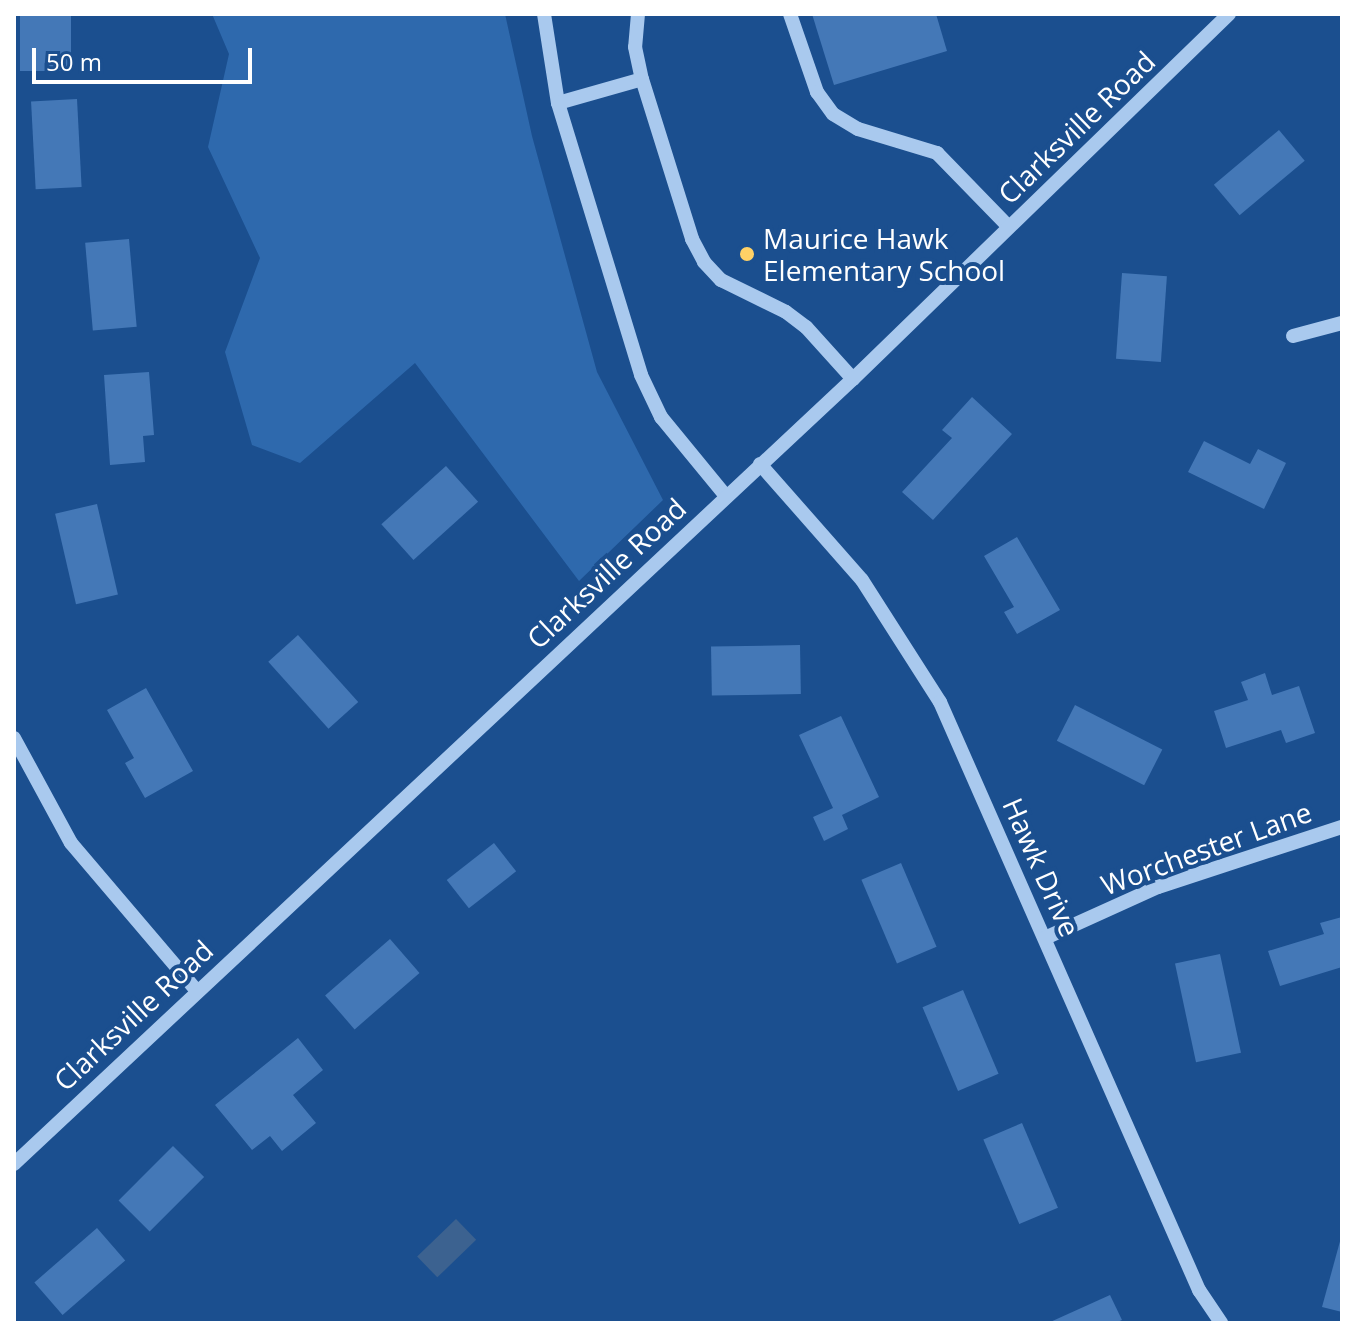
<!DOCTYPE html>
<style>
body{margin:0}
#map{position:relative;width:1356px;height:1337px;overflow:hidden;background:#1b4f8f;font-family:"Open Sans",sans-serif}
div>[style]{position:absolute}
.green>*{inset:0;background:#2e69ad}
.water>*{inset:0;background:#3c6290;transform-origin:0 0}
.building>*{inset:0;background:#4478b7;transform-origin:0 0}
.minor>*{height:14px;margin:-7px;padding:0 7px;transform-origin:7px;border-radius:7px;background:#a9c9ee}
.dots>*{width:22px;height:22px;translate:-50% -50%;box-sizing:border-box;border:4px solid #1b4f8f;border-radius:50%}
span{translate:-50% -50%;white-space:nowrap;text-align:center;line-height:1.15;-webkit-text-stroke:8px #1b4f8f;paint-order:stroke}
.street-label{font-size:28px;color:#fff}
.poi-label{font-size:28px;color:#fff}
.left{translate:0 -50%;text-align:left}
.frame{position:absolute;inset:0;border:16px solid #fff;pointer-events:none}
.scale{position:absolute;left:32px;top:48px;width:220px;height:36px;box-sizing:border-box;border:4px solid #fff;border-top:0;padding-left:10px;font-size:24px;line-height:28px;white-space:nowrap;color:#fff;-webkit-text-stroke:6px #1b4f8f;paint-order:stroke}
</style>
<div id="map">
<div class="green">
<i style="clip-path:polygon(212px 14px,505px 14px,532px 136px,597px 372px,663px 500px,579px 581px,415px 363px,300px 463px,252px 445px,225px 352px,260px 258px,208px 147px,229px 54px)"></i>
</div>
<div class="water">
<i style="left:456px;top:1219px;width:29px;height:54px;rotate:46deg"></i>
</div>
<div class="building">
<i style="left:20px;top:14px;width:51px;height:57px"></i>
<i style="clip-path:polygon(812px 14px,936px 14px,947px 51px,834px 85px)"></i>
<i style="left:77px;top:99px;width:88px;height:46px;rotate:87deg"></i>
<i style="left:1279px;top:130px;width:40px;height:85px;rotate:50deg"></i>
<i style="left:129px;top:239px;width:88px;height:44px;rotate:85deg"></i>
<i style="left:1122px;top:273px;width:45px;height:86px;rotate:4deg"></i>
<i style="clip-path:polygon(149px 372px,154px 435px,143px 436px,145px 462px,110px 465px,104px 375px)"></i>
<i style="clip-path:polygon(972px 397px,1012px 434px,933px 520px,902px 492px,952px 438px,942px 430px)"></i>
<i style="clip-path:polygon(1204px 441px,1250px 464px,1258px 449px,1286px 463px,1264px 509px,1188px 472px)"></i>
<i style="left:446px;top:466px;width:48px;height:87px;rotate:48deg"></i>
<i style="left:97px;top:504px;width:93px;height:43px;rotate:77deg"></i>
<i style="clip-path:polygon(1017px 537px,1060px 610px,1017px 634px,1004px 612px,1014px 607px,984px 556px)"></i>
<i style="left:298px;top:635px;width:90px;height:40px;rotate:48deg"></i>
<i style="left:800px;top:645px;width:49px;height:89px;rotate:89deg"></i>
<i style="clip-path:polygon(1265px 673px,1272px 695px,1299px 686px,1315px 733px,1286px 743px,1281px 730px,1226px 748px,1214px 711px,1248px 700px,1241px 682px)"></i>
<i style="clip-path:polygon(146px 688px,193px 771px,145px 798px,125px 763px,134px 758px,107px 710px)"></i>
<i style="left:1075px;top:705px;width:98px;height:40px;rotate:27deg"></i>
<i style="clip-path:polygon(841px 716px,879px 797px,842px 815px,848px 829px,824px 841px,813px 817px,833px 808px,799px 735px)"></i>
<i style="left:494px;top:843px;width:36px;height:60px;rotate:52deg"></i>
<i style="left:901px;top:863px;width:91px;height:43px;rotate:67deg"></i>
<i style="clip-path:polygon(1342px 917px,1342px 967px,1280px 986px,1268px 951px,1324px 934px,1320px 923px)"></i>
<i style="left:390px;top:939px;width:45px;height:86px;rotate:49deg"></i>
<i style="left:1220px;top:954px;width:101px;height:46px;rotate:78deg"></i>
<i style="left:963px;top:990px;width:91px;height:44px;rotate:67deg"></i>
<i style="clip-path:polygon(298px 1038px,323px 1070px,293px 1095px,316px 1123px,282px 1151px,270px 1136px,252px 1150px,215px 1105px)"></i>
<i style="left:1022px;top:1123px;width:92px;height:42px;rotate:67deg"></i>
<i style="left:173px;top:1146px;width:44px;height:77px;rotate:45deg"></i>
<i style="left:97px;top:1228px;width:43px;height:83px;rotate:49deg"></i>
<i style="clip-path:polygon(1342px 1234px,1342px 1312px,1322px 1307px)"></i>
<i style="clip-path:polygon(1110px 1295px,1122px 1320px,1115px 1323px,1048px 1323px)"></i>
</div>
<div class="minor">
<i style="left:544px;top:14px;width:90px;rotate:81.1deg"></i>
<i style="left:558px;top:103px;width:284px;rotate:73deg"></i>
<i style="left:641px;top:375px;width:47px;rotate:64.5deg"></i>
<i style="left:661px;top:417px;width:102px;rotate:50.6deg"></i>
<i style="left:638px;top:14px;width:33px;rotate:95deg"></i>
<i style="left:635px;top:47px;width:33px;rotate:78deg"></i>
<i style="left:642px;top:79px;width:168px;rotate:72.6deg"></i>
<i style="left:692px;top:239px;width:26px;rotate:62deg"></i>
<i style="left:704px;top:262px;width:25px;rotate:47deg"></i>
<i style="left:721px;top:280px;width:72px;rotate:26.2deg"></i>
<i style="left:786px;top:312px;width:25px;rotate:37deg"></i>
<i style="left:806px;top:327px;width:70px;rotate:47.9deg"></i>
<i style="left:790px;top:14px;width:83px;rotate:70.9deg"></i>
<i style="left:817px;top:92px;width:27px;rotate:54deg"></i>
<i style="left:833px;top:114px;width:29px;rotate:31deg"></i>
<i style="left:858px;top:129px;width:83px;rotate:16.9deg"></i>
<i style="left:937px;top:153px;width:103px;rotate:45.8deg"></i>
<i style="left:558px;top:103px;width:87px;rotate:-15.9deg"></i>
<i style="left:1293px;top:336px;width:51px;rotate:-14.9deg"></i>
<i style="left:760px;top:464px;width:154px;rotate:48.7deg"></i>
<i style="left:862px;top:580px;width:145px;rotate:57.4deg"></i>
<i style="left:940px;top:702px;width:643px;rotate:66.23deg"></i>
<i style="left:1199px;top:1290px;width:40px;rotate:56deg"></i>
<i style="left:14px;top:738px;width:119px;rotate:61.5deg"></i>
<i style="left:71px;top:843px;width:194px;rotate:49.6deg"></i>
<i style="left:1045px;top:938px;width:124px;rotate:-24.3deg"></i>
<i style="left:1158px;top:887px;width:194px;rotate:-18.1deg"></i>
<i style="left:14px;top:1164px;width:1149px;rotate:-43.1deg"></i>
<i style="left:853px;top:379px;width:524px;rotate:-44.15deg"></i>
</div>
<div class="dots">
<i style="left:747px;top:254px;background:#ffd166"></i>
</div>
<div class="street-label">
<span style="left:1076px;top:127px;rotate:-44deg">Clarksville Road</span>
<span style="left:606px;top:573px;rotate:-43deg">Clarksville Road</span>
<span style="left:1206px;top:848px;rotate:-20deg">Worchester Lane</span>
<span style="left:1042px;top:867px;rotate:66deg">Hawk Drive</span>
<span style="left:133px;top:1015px;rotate:-43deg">Clarksville Road</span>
</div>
<div class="poi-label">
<span class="left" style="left:763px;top:254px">Maurice Hawk<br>Elementary School</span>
</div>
<div class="frame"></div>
<div class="scale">50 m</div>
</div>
